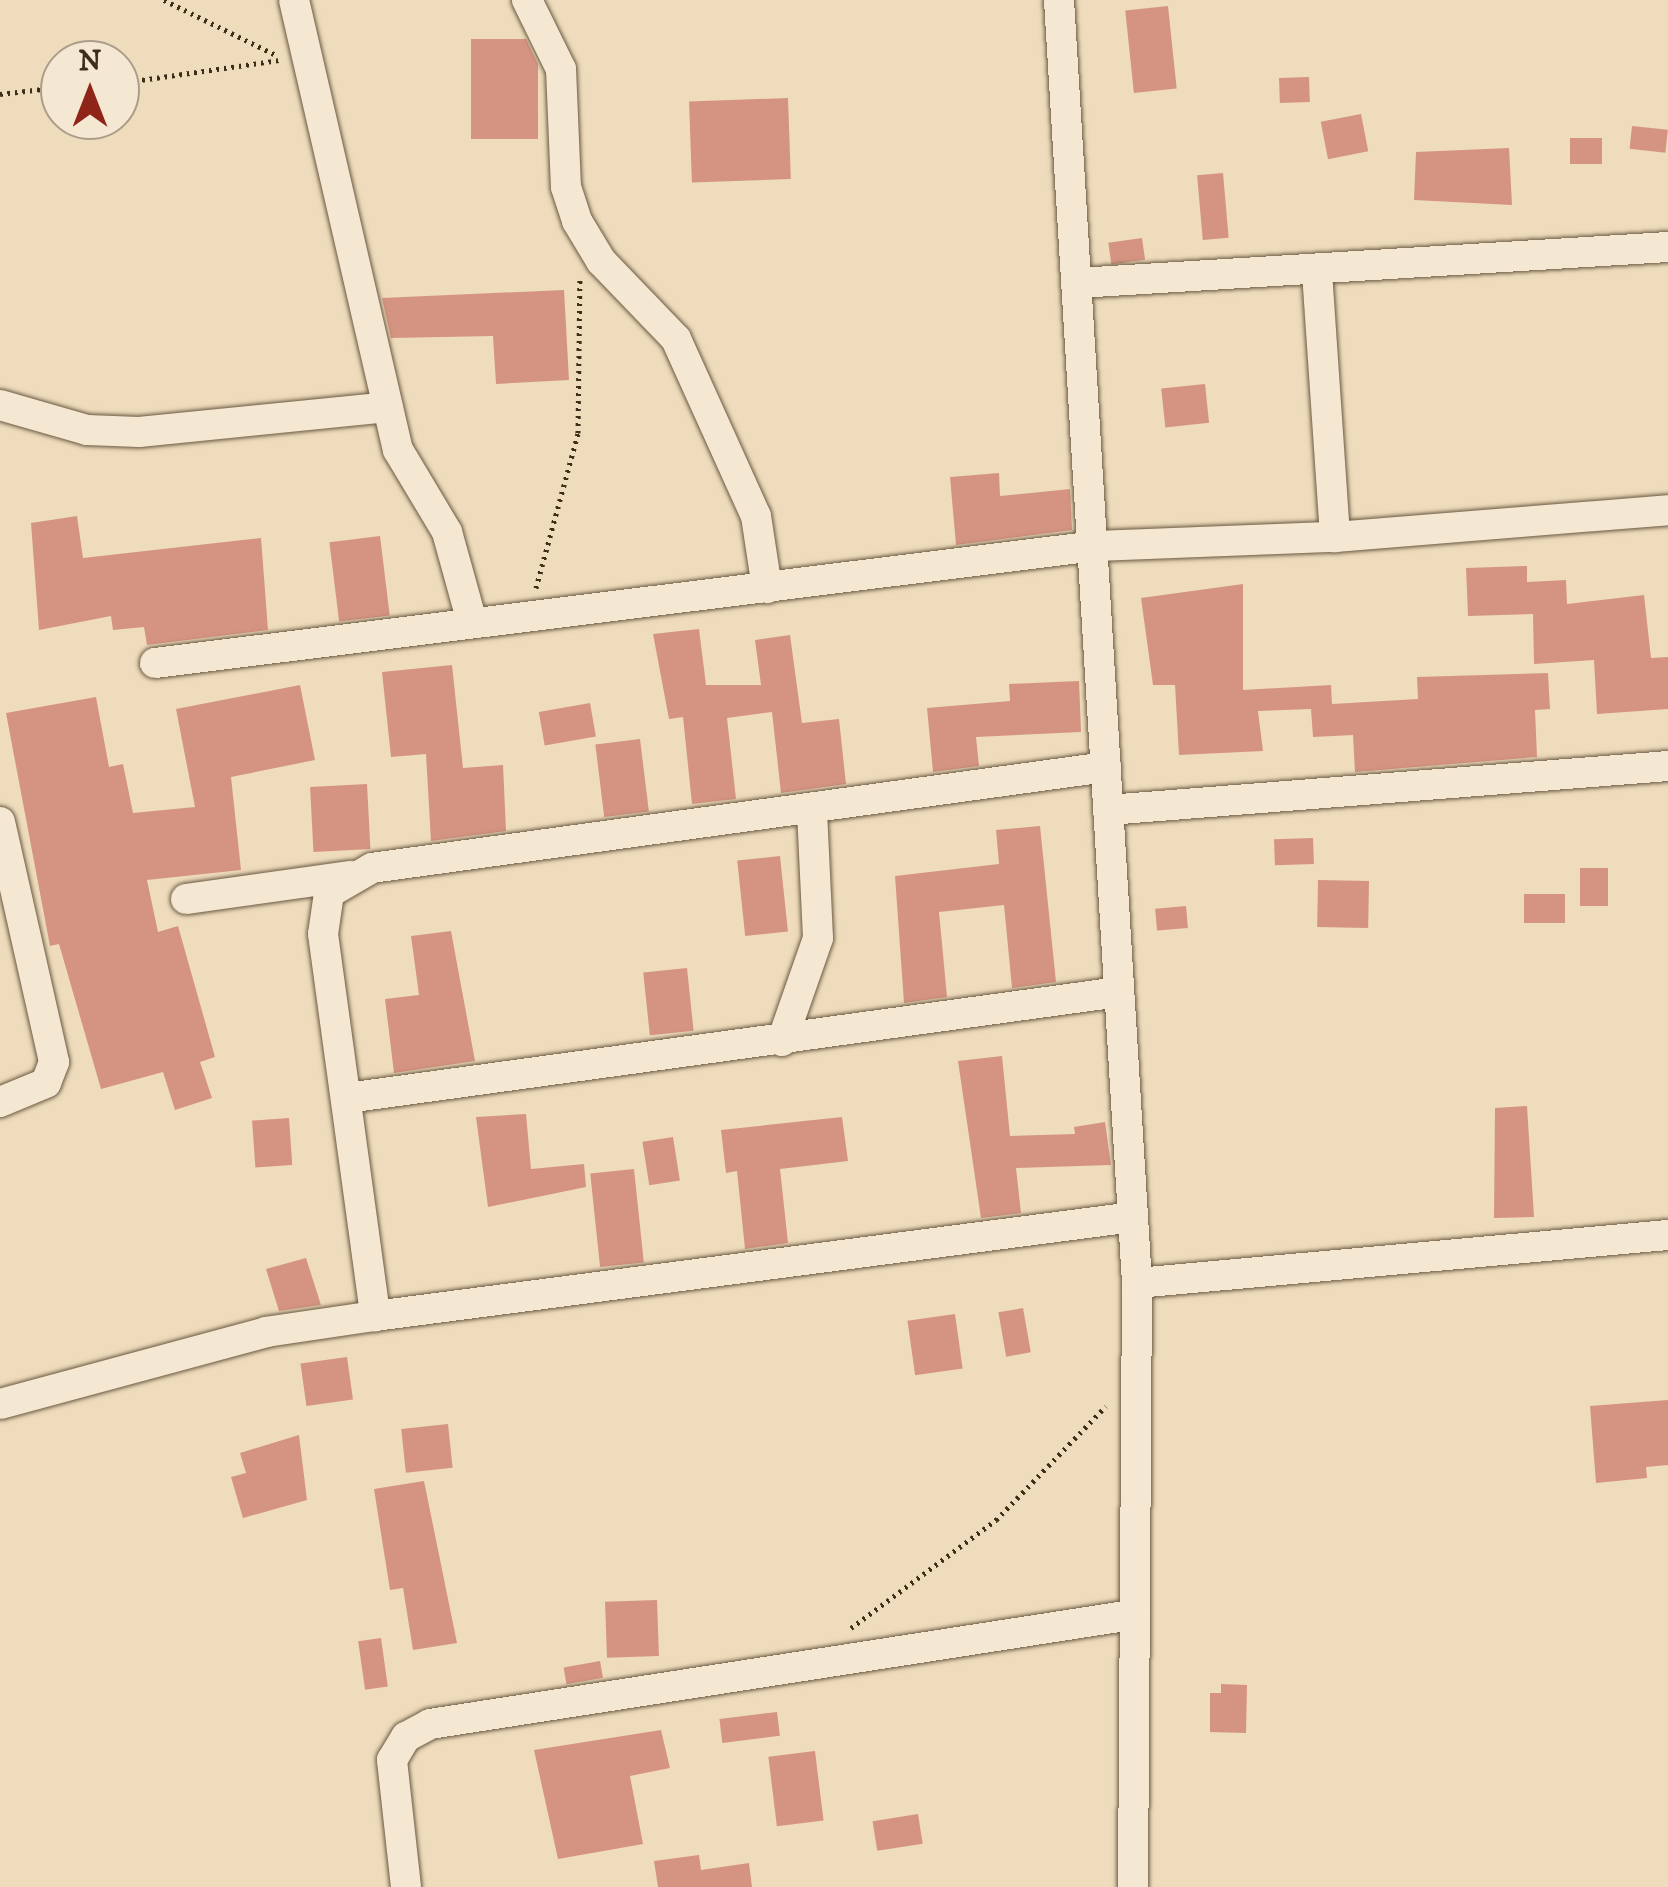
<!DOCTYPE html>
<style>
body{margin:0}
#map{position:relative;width:1668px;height:1887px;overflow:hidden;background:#efdcbc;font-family:"IM FELL DW Pica",serif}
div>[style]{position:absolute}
.building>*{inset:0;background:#d59481;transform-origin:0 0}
.path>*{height:5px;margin-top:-2.5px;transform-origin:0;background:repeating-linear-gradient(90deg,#3d2d19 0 2.5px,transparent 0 7.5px)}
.roads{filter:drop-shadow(0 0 2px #6a5942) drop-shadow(0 0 2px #6a5942)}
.street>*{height:30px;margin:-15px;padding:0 15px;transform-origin:15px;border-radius:15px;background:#f5e8d3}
span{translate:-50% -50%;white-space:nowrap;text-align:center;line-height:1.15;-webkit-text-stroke:8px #f5e8d3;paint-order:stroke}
.north{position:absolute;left:40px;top:40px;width:100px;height:100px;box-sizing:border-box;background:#f5e8d3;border:2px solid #ab9d89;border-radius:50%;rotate:0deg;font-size:28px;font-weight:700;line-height:40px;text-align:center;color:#3d2d19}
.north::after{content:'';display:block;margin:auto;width:35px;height:45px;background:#8f2418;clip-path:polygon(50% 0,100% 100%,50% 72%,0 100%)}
</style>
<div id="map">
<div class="building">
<i style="left:1168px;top:6px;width:83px;height:43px;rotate:84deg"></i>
<i style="clip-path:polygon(471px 39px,526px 39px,538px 64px,538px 139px,471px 139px)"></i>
<i style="left:1309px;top:77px;width:25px;height:30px;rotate:88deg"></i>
<i style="left:788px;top:98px;width:81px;height:99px;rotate:88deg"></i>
<i style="left:1361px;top:114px;width:38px;height:41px;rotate:79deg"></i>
<i style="left:1632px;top:126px;width:36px;height:23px;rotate:6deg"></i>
<i style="left:1570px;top:138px;width:32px;height:26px"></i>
<i style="clip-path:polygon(1509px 148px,1512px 205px,1414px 200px,1416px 152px)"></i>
<i style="left:1223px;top:173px;width:65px;height:26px;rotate:85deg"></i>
<i style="left:1142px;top:238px;width:22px;height:34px;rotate:82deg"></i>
<i style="clip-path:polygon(564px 290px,569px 380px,496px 384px,493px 336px,391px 338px,382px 298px)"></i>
<i style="left:1205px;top:384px;width:39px;height:44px;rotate:84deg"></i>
<i style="clip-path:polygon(999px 473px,1000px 496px,1070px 489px,1072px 530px,956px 545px,950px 477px)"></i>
<i style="clip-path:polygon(77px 516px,83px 558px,261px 538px,268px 630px,147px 645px,144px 627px,113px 630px,111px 616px,39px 630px,31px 523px)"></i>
<i style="left:380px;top:536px;width:80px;height:51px;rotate:83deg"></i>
<i style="clip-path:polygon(1527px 566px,1527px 582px,1566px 580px,1567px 604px,1644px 595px,1651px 658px,1668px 657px,1668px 709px,1597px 714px,1594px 660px,1534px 664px,1533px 614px,1468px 616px,1466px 568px)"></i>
<i style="clip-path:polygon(1243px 584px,1243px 690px,1331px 685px,1332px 704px,1418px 699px,1417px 677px,1548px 673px,1550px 709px,1535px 710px,1537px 757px,1355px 772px,1353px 735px,1313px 737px,1311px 709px,1258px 711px,1263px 751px,1179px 755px,1175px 685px,1153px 685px,1141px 598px)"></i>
<i style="clip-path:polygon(699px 629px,706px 685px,761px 685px,755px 640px,790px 635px,802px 723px,839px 719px,846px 784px,781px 793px,772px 712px,727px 718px,736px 799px,692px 804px,683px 717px,669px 719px,653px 634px)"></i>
<i style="clip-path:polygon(452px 665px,463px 768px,503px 765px,506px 831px,431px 841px,426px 754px,391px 757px,382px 672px)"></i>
<i style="clip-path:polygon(1079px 681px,1081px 732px,976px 737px,979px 766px,933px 772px,927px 708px,1010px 701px,1009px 684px)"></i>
<i style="clip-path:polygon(300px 685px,315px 760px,231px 777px,241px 870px,147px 880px,158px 932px,178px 926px,215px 1057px,200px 1062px,212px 1098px,175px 1110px,163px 1072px,101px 1089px,59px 944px,50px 946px,6px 713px,96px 697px,109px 767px,123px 764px,133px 813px,195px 807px,176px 709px)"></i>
<i style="left:590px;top:703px;width:34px;height:52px;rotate:80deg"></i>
<i style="left:640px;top:739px;width:73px;height:45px;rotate:83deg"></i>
<i style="left:367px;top:784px;width:65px;height:57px;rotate:87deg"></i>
<i style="clip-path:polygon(1040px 826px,1056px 982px,1012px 988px,1004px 905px,939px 912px,947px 997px,904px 1003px,895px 876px,999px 864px,996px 830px)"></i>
<i style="left:1313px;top:838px;width:26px;height:39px;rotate:88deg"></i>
<i style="left:780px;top:856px;width:76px;height:43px;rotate:84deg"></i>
<i style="left:1580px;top:868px;width:28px;height:38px"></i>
<i style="left:1318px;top:880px;width:51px;height:47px;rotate:1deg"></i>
<i style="left:1524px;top:894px;width:41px;height:29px"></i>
<i style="left:1186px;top:906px;width:22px;height:31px;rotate:85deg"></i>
<i style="clip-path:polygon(451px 931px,475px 1061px,394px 1073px,385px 999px,419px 995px,411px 936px)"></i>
<i style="left:687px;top:968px;width:63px;height:44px;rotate:84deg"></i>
<i style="clip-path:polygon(1002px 1056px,1010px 1136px,1075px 1134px,1074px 1127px,1105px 1122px,1111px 1165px,1016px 1168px,1021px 1213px,981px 1218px,958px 1061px)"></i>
<i style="clip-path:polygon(1527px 1106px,1534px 1217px,1494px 1218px,1495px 1108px)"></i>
<i style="clip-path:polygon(526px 1114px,531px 1169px,584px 1164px,586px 1187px,488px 1207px,476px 1117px)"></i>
<i style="clip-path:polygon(842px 1117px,848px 1161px,780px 1169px,788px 1243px,745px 1249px,737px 1171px,726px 1173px,721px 1130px)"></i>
<i style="left:289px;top:1118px;width:47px;height:37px;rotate:86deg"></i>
<i style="left:673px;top:1137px;width:44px;height:31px;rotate:81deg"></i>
<i style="left:634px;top:1169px;width:94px;height:44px;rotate:84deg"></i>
<i style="clip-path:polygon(306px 1258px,321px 1305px,279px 1311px,266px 1269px)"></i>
<i style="left:1023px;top:1308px;width:45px;height:25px;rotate:80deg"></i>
<i style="left:955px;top:1314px;width:55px;height:48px;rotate:82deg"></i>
<i style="left:347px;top:1357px;width:43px;height:47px;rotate:82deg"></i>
<i style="clip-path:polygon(1668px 1400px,1668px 1465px,1646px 1467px,1647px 1478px,1596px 1483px,1590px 1406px)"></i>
<i style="left:448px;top:1424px;width:44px;height:47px;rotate:84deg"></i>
<i style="clip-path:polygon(299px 1435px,307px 1500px,243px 1518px,231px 1477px,246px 1473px,240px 1453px)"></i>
<i style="clip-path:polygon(424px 1481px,457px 1643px,413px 1650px,403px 1588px,390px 1590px,374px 1489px)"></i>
<i style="left:657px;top:1600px;width:56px;height:52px;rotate:88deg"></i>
<i style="left:381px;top:1638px;width:49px;height:23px;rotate:82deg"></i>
<i style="left:600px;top:1661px;width:17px;height:37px;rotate:80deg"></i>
<i style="clip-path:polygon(1221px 1684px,1247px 1685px,1246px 1733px,1210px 1732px,1210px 1693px,1221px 1693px)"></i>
<i style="left:777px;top:1712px;width:24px;height:58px;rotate:83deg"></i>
<i style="clip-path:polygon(661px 1730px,670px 1768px,630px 1776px,643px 1844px,558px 1859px,534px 1750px)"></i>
<i style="left:815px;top:1751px;width:70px;height:47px;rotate:83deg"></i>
<i style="left:918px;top:1814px;width:30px;height:46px;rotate:81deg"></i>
<i style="clip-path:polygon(699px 1855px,701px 1870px,749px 1863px,752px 1887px,658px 1887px,654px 1861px)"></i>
</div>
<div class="path">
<i style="left:164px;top:0;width:127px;rotate:26.2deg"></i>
<i style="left:120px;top:83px;width:162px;rotate:-8.2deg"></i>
<i style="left:0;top:94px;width:60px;rotate:-6.7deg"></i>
<i style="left:536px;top:588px;width:161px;rotate:-74.8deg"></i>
<i style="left:578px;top:433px;width:153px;rotate:-89.3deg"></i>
<i style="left:851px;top:1628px;width:181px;rotate:-36.7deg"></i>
<i style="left:996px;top:1520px;width:158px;rotate:-46deg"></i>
</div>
<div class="roads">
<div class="street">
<i style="left:294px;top:0;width:462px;rotate:77deg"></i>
<i style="left:398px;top:450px;width:96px;rotate:59.1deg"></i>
<i style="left:447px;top:532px;width:93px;rotate:74.5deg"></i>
<i style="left:527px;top:0;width:77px;rotate:63.8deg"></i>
<i style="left:561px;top:69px;width:118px;rotate:87.6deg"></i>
<i style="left:566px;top:187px;width:36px;rotate:72deg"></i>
<i style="left:577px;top:221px;width:47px;rotate:59deg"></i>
<i style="left:601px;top:261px;width:108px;rotate:46.1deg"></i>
<i style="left:676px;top:339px;width:194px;rotate:65.7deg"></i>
<i style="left:756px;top:516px;width:73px;rotate:81.3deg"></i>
<i style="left:1059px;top:0;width:1285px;rotate:86.52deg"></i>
<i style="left:1137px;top:1283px;width:604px;rotate:90.38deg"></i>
<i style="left:1317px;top:272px;width:266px;rotate:86.1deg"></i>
<i style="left:1078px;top:283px;width:591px;rotate:-3.49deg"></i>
<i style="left:0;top:405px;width:91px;rotate:16deg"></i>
<i style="left:87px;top:430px;width:52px;rotate:2.2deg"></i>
<i style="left:139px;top:432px;width:250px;rotate:-5.7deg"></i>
<i style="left:155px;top:663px;width:948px;rotate:-7.09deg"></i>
<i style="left:1096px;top:546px;width:239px;rotate:-2.2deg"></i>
<i style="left:1335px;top:537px;width:334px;rotate:-4.6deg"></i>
<i style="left:1106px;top:767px;width:741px;rotate:172.17deg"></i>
<i style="left:372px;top:868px;width:50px;rotate:149.8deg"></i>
<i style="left:329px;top:893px;width:41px;rotate:98.3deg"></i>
<i style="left:323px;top:934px;width:386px;rotate:82.2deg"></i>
<i style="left:375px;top:1316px;width:764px;rotate:-7.44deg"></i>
<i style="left:1108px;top:810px;width:562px;rotate:-4.49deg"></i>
<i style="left:0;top:822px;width:246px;rotate:77.3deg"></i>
<i style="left:54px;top:1062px;width:22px;rotate:111deg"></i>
<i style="left:46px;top:1083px;width:50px;rotate:157.6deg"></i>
<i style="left:186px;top:899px;width:166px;rotate:-8deg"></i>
<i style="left:782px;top:1041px;width:109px;rotate:-70.7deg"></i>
<i style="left:818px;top:938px;width:127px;rotate:-92.7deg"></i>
<i style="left:347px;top:1098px;width:779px;rotate:-7.82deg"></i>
<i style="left:1137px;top:1283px;width:533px;rotate:-5.17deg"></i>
<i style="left:0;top:1404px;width:276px;rotate:-15.1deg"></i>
<i style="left:266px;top:1332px;width:110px;rotate:-8.4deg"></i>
<i style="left:406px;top:1887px;width:128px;rotate:-96.3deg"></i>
<i style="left:392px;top:1760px;width:27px;rotate:-59deg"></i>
<i style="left:406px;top:1737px;width:27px;rotate:-28deg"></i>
<i style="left:430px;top:1724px;width:710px;rotate:-8.83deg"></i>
</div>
</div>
<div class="north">N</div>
</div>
